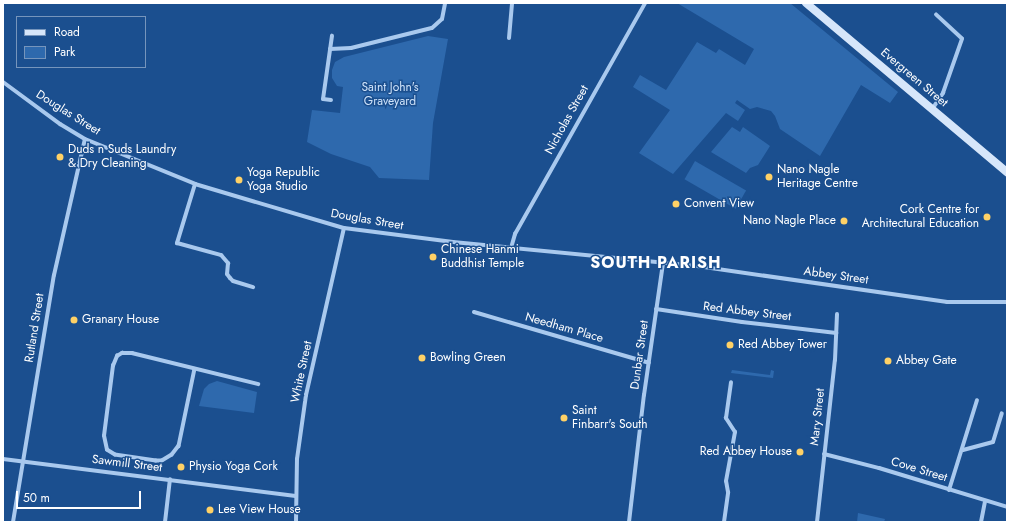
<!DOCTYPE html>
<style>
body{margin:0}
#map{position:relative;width:1010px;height:525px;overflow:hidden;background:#1b4f8f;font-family:Jost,sans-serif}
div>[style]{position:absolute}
.green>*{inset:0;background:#2e69ad;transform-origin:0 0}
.pedestrian>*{height:3.5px;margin:-1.75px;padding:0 1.75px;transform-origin:1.75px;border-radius:1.75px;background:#a9c9ee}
.minor>*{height:4px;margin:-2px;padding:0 2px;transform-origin:2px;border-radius:2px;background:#a9c9ee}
.secondary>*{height:8px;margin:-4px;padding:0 4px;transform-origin:4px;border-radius:4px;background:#d6e6fa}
.dots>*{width:11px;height:11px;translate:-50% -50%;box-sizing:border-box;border:2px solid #1b4f8f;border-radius:50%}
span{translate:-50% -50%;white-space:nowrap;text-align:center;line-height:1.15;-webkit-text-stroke:3px #1b4f8f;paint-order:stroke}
.street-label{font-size:12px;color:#fff}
.park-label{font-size:12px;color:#cfe3fa}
.poi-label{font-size:12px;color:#fff}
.left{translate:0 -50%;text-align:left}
.right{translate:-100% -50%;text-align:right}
.district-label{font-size:16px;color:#fff;font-weight:700;letter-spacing:1px}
.frame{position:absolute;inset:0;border:4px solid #fff;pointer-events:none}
.legend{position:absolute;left:16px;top:16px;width:130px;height:52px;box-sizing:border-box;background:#1b4f8f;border:1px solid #7695bc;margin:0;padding:5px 7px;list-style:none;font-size:12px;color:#fff}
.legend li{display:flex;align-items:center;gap:8px;height:20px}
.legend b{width:20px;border:1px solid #7695bc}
.scale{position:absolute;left:16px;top:491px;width:125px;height:18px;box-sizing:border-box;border:2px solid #fff;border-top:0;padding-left:5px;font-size:12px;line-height:14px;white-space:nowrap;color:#fff;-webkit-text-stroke:3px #1b4f8f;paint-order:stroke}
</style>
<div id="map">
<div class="green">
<i style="clip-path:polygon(677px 3px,790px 3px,898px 92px,890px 103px,861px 85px,820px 156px,780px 129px,775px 116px,771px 111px,757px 107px,750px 109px,737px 100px,735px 103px,745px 110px,738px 121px,726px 113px,673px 174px,639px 153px,670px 110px,633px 87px,640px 75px,666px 90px,697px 42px,716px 53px,719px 49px,745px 65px,754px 49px)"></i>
<i style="clip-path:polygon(428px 36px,448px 39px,433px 123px,429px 180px,379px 178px,370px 167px,331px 154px,307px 142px,312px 110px,340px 113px,343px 87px,337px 86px,332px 78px,332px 70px,335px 62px,344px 57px)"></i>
<i style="clip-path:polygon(732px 127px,740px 132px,743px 127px,770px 146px,758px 165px,750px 168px,746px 173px,711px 152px)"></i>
<i style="left:695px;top:161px;width:59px;height:21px;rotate:30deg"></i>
<i style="clip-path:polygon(732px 370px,770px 375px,771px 370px,774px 371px,773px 378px,731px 373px)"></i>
<i style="clip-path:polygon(217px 381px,257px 392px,254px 413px,199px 406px,204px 389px,209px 384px)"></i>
<i style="clip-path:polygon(858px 513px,885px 519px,884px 522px,857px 522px)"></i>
</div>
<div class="pedestrian">
<i style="left:933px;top:108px;width:18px;rotate:-56deg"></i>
<i style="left:943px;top:93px;width:57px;rotate:-70.6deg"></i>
<i style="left:962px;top:39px;width:35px;rotate:-137deg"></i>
<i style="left:195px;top:369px;width:79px;rotate:101.7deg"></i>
<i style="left:179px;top:446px;width:11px;rotate:128deg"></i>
<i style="left:172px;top:455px;width:12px;rotate:149deg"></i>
<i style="left:162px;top:461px;width:6px;rotate:180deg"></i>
<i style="left:156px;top:461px;width:41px;rotate:-171.7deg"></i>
<i style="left:115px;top:455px;width:9px;rotate:-148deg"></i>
<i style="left:107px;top:450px;width:14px;rotate:-102deg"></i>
<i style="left:104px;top:436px;width:71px;rotate:-82.7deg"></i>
<i style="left:113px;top:366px;width:11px;rotate:-68deg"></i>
<i style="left:117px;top:356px;width:6px;rotate:-31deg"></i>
<i style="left:122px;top:353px;width:10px"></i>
<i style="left:132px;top:353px;width:130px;rotate:13.8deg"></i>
</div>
<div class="minor">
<i style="left:509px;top:38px;width:35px;rotate:-85deg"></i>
<i style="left:330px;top:49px;width:21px;rotate:-3deg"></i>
<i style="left:351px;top:48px;width:83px;rotate:-13.9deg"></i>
<i style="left:432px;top:28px;width:13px;rotate:-42deg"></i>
<i style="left:442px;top:19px;width:16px;rotate:-79deg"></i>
<i style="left:3px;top:82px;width:71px;rotate:36.4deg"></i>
<i style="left:60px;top:124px;width:29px;rotate:31deg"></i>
<i style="left:85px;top:139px;width:119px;rotate:22.2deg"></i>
<i style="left:195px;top:184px;width:155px;rotate:16.5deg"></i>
<i style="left:344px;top:228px;width:110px;rotate:7.3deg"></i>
<i style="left:453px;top:242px;width:245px;rotate:5.6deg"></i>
<i style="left:697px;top:266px;width:253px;rotate:8.2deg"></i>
<i style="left:947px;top:302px;width:60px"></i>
<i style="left:331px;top:100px;width:8px;rotate:-173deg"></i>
<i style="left:323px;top:99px;width:64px;rotate:-81.9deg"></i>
<i style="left:195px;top:184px;width:62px;rotate:107deg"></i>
<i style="left:177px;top:243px;width:46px;rotate:15.3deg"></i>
<i style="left:221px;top:255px;width:11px;rotate:49deg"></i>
<i style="left:228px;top:263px;width:11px;rotate:95deg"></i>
<i style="left:227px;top:274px;width:5px;rotate:53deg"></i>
<i style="left:230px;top:278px;width:4px;rotate:45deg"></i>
<i style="left:233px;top:281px;width:21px;rotate:17deg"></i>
<i style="left:511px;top:248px;width:15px;rotate:-74deg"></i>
<i style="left:515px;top:234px;width:265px;rotate:-60.6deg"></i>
<i style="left:656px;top:309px;width:87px;rotate:8.6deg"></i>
<i style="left:742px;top:322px;width:95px;rotate:6.7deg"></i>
<i style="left:474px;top:312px;width:182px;rotate:16.2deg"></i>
<i style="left:963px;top:450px;width:31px;rotate:-15deg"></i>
<i style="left:993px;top:442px;width:30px;rotate:-73deg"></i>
<i style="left:824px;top:454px;width:57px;rotate:14.3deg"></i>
<i style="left:879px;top:468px;width:134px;rotate:16.9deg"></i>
<i style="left:3px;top:459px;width:295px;rotate:7.2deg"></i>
<i style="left:949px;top:490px;width:94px;rotate:-72.7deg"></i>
<i style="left:13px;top:522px;width:250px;rotate:-80.6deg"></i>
<i style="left:54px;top:275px;width:139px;rotate:-77.2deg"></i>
<i style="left:165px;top:522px;width:43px;rotate:-83.4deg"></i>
<i style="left:296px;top:522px;width:63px;rotate:-89.1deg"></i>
<i style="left:297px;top:459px;width:65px;rotate:-82deg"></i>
<i style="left:306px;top:395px;width:171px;rotate:-77.2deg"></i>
<i style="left:629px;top:522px;width:128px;rotate:-83.3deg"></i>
<i style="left:644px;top:395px;width:133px;rotate:-81.8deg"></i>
<i style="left:724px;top:522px;width:30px;rotate:-82deg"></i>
<i style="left:728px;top:492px;width:11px;rotate:-100deg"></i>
<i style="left:726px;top:481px;width:50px;rotate:-79.6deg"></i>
<i style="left:735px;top:432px;width:17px;rotate:-123deg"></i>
<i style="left:726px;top:418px;width:36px;rotate:-82deg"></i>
<i style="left:817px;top:522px;width:163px;rotate:-83.7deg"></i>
<i style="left:835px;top:360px;width:46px;rotate:-87.5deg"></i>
<i style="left:981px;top:522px;width:20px;rotate:-79deg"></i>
</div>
<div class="secondary">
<i style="left:806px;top:3px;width:263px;rotate:40.1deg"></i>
</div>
<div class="dots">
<i style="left:60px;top:157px;background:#ffd166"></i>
<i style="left:769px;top:177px;background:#ffd166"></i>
<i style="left:239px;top:180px;background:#ffd166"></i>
<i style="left:676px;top:204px;background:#ffd166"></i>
<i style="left:987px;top:217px;background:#ffd166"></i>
<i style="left:844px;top:221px;background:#ffd166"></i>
<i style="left:433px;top:257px;background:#ffd166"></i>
<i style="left:74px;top:320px;background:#ffd166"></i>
<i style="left:730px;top:345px;background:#ffd166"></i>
<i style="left:422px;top:358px;background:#ffd166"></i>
<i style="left:888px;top:361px;background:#ffd166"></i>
<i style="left:564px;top:418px;background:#ffd166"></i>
<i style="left:800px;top:452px;background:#ffd166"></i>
<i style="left:181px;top:467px;background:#ffd166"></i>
<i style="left:210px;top:510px;background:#ffd166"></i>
</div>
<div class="street-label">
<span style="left:914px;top:78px;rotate:40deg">Evergreen Street</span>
<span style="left:68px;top:113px;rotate:32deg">Douglas Street</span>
<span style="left:567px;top:120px;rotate:-61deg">Nicholas Street</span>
<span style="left:367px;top:220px;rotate:10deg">Douglas Street</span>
<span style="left:836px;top:276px;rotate:8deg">Abbey Street</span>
<span style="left:747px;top:312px;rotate:7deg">Red Abbey Street</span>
<span style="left:35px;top:328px;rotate:-81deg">Rutland Street</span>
<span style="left:564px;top:328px;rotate:16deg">Needham Place</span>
<span style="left:640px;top:355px;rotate:-82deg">Dunbar Street</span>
<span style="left:302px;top:372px;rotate:-78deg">White Street</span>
<span style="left:818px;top:417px;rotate:-84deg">Mary Street</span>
<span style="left:127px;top:464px;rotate:7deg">Sawmill Street</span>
<span style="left:919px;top:470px;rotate:17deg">Cove Street</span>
</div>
<div class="park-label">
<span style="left:390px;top:95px">Saint John's<br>Graveyard</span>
</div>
<div class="poi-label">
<span class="left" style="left:68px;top:157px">Duds n Suds Laundry<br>&amp; Dry Cleaning</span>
<span class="left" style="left:777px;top:177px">Nano Nagle<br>Heritage Centre</span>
<span class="left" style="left:247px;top:180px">Yoga Republic<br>Yoga Studio</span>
<span class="left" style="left:684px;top:204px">Convent View</span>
<span class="right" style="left:979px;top:217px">Cork Centre for<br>Architectural Education</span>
<span class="right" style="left:836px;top:221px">Nano Nagle Place</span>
<span class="left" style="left:441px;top:257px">Chinese Hanmi<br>Buddhist Temple</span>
<span class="left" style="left:82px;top:320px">Granary House</span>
<span class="left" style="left:738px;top:345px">Red Abbey Tower</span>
<span class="left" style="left:430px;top:358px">Bowling Green</span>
<span class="left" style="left:896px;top:361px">Abbey Gate</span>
<span class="left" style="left:572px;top:418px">Saint<br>Finbarr's South</span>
<span class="right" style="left:792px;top:452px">Red Abbey House</span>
<span class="left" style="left:189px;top:467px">Physio Yoga Cork</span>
<span class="left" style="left:218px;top:510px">Lee View House</span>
</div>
<div class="district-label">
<span style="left:656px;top:263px">SOUTH PARISH</span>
</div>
<div class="frame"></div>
<ul class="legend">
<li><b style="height:5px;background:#d6e6fa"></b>Road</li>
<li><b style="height:11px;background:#2e69ad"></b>Park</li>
</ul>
<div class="scale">50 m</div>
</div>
